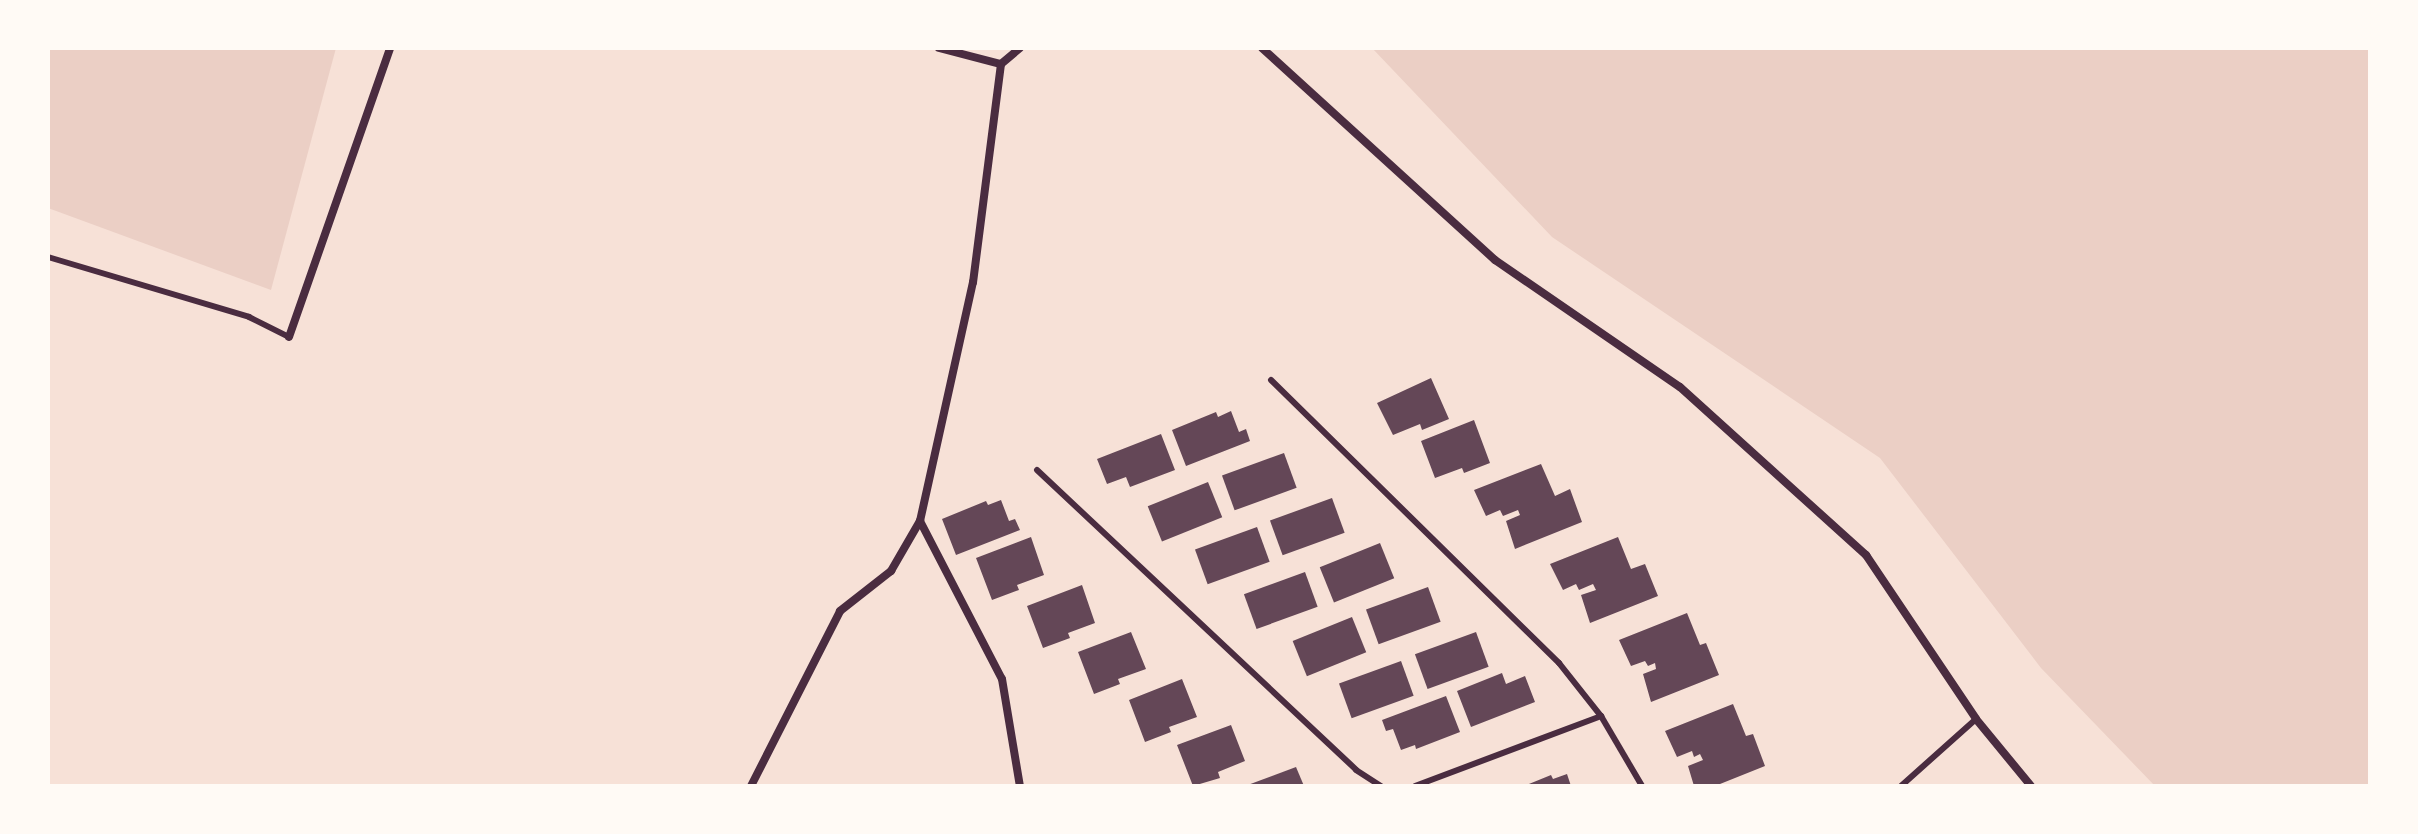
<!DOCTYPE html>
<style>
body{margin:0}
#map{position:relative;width:2418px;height:834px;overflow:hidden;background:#f7e1d7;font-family:Lato,sans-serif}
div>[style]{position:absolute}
.green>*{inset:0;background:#ebcfc5}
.building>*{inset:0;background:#644757;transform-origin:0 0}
.service>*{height:6px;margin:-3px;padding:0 3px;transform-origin:3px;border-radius:3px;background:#4a2c40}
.minor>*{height:8px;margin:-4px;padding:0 4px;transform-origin:4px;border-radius:4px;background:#4a2c40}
span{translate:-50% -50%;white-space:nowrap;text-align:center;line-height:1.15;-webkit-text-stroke:8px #fffaf5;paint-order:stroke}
.frame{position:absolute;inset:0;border:50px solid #fffaf5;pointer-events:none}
</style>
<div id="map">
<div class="green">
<i style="clip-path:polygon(48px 48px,336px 48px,271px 290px,48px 208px)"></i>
<i style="clip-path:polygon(1372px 48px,2370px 48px,2370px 786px,2155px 786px,2041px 668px,1880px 458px,1552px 237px)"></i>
</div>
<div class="building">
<i style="clip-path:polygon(1431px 378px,1449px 419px,1422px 430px,1420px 424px,1393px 435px,1377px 403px)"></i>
<i style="clip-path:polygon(1231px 411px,1239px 432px,1246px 429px,1250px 441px,1186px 466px,1172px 430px,1216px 412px,1218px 417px)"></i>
<i style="clip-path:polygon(1474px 420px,1490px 463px,1464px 473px,1462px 468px,1435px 478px,1421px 441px)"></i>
<i style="clip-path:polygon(1161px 434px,1175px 470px,1130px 487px,1126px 477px,1107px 484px,1097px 459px)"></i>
<i style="left:1284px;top:453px;width:37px;height:66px;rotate:70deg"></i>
<i style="clip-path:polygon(1541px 464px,1555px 496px,1570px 489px,1582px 522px,1515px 549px,1506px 521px,1520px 515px,1518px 510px,1503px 516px,1500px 510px,1486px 516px,1474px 490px)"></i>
<i style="left:1208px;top:482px;width:38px;height:65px;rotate:68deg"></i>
<i style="left:1332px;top:498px;width:37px;height:66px;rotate:70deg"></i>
<i style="clip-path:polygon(1001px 500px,1009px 521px,1015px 519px,1020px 530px,956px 555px,942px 519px,986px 501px,988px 505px)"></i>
<i style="left:1257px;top:527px;width:37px;height:66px;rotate:70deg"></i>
<i style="clip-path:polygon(1031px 537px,1044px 575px,1017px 585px,1019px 590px,992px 600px,976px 558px)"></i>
<i style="clip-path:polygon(1618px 537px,1631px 569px,1645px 564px,1658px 596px,1590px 623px,1581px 595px,1596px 590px,1593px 584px,1579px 590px,1576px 584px,1563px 590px,1550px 564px)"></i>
<i style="left:1380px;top:543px;width:38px;height:65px;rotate:68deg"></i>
<i style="left:1305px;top:572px;width:37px;height:65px;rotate:70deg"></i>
<i style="clip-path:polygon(1082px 585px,1095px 623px,1068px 633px,1070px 638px,1043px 648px,1027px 606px)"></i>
<i style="left:1428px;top:587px;width:37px;height:66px;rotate:70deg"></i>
<i style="clip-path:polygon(1687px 613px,1700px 645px,1706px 643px,1719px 675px,1651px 702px,1643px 674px,1656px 669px,1655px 663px,1648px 666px,1645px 661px,1631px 666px,1619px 640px)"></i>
<i style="left:1352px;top:617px;width:38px;height:64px;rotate:68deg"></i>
<i style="clip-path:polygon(1131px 632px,1146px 669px,1118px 679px,1120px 684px,1094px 694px,1078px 652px)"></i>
<i style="left:1476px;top:632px;width:37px;height:65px;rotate:70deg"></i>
<i style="left:1401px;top:661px;width:37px;height:66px;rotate:70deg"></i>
<i style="clip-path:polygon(1502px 673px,1506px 684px,1525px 676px,1535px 702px,1471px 727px,1457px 691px)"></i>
<i style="clip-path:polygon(1182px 679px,1197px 717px,1169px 727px,1171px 732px,1145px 742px,1129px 700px)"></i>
<i style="clip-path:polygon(1446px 696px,1460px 732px,1416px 749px,1415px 745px,1401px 750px,1393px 729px,1386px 731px,1382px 720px)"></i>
<i style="clip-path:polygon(1733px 704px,1746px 736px,1753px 734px,1765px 766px,1715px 786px,1694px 786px,1688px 766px,1703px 760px,1700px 754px,1694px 757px,1692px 751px,1677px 757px,1665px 731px)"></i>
<i style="clip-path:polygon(1231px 725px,1245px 761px,1218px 772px,1220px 778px,1193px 786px,1177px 745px)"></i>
<i style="clip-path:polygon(1296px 767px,1304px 786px,1245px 786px)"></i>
<i style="clip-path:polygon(1567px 774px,1571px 786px,1524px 786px,1551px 775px,1553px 779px)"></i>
</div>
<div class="service">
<i style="left:48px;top:257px;width:210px;rotate:16.6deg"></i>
<i style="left:249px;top:317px;width:45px;rotate:26.6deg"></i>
<i style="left:1271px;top:380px;width:404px;rotate:44.5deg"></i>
<i style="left:1559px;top:663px;width:68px;rotate:51.6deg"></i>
<i style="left:1601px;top:716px;width:81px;rotate:59.6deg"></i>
<i style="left:1037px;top:470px;width:438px;rotate:43.2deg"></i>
<i style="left:1356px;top:770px;width:30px;rotate:33deg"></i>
<i style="left:1415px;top:786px;width:199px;rotate:-20.6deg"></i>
<i style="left:1901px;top:786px;width:101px;rotate:-41.8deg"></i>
</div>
<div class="minor">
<i style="left:939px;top:48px;width:64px;rotate:14.5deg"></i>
<i style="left:1020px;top:48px;width:25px;rotate:140deg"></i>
<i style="left:1001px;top:64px;width:220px;rotate:97.3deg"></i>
<i style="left:973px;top:282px;width:245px;rotate:102.5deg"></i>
<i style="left:920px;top:521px;width:178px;rotate:62.6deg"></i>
<i style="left:1002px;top:679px;width:109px;rotate:80.5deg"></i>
<i style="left:1262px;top:48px;width:315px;rotate:42.3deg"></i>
<i style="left:1495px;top:260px;width:224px;rotate:34.5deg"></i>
<i style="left:1680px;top:387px;width:251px;rotate:42.1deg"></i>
<i style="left:1866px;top:555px;width:197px;rotate:56.1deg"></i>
<i style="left:1976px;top:719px;width:87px;rotate:50.6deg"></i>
<i style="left:289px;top:337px;width:306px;rotate:-70.7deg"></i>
<i style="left:751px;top:786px;width:196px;rotate:-63deg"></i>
<i style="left:840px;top:611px;width:65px;rotate:-38.1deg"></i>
<i style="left:891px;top:571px;width:58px;rotate:-59.9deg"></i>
</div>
<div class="frame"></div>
</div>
